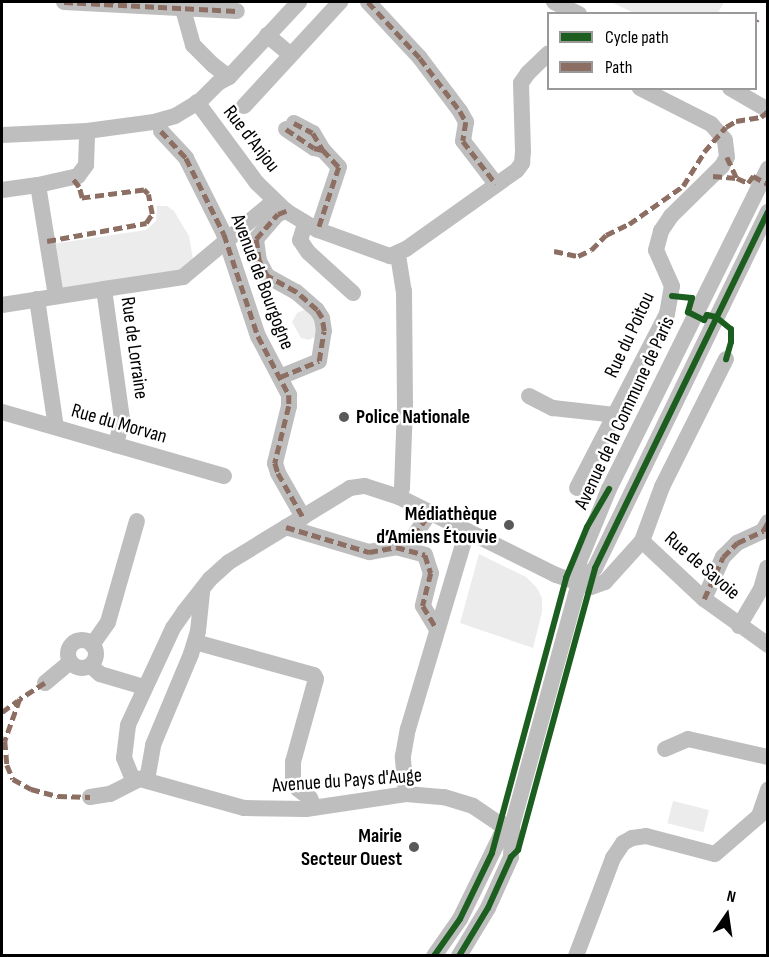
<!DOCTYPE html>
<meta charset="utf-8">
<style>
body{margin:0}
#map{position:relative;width:769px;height:957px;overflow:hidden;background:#fff;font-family:"Sofia Sans Condensed",sans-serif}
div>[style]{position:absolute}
.green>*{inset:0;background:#ececec;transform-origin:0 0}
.minor>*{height:16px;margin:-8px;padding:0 8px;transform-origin:8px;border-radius:8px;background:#bebebe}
.minor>.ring{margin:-8px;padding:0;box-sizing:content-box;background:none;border:16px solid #bebebe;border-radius:50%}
.quiet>*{height:4.5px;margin-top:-2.25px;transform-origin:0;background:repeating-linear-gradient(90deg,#8d6e63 0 9px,transparent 0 13.5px)}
.cycleway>*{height:6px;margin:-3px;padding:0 3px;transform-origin:3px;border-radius:3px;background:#1b5e20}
.dots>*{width:16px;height:16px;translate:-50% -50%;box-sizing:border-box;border:3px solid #fff;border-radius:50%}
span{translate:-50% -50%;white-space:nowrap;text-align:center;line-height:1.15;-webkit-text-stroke:5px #fff;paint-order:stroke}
.street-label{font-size:20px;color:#000}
.poi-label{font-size:20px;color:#000;font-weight:700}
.left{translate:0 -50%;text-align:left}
.right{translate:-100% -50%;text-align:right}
.frame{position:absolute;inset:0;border:3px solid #000;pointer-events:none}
.legend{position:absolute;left:547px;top:12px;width:210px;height:78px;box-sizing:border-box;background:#fff;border:2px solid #999;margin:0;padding:8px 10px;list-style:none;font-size:18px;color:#000}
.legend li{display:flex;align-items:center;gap:12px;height:30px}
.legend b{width:30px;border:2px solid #999}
.north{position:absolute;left:697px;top:885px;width:60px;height:60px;-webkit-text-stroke:4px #fff;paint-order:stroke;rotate:13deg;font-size:16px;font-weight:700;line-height:24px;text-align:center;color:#000}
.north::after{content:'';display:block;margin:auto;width:21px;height:27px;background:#000;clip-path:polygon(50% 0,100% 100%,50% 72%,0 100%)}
</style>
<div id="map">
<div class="green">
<i style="clip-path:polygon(611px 2px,724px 2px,718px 13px,636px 14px)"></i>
<i style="clip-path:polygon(157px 206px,167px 206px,174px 211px,189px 236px,193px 259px,179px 271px,61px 288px,52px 244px,146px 230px,156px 221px)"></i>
<i style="clip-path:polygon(306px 309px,314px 312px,319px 334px,309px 340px,301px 338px,292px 322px,297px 313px)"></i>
<i style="clip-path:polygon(479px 554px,526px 577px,537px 588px,542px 598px,542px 612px,533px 648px,460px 623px)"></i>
<i style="left:673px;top:801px;width:37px;height:23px;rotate:14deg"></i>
</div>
<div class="minor">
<i style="left:64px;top:2px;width:173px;rotate:3deg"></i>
<i style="left:181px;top:2px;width:45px;rotate:74.4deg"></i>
<i style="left:193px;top:45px;width:28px;rotate:45deg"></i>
<i style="left:213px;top:65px;width:20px;rotate:37deg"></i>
<i style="left:368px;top:2px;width:76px;rotate:47.1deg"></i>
<i style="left:420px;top:58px;width:66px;rotate:53deg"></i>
<i style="left:460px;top:111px;width:13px;rotate:61deg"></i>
<i style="left:466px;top:122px;width:19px;rotate:99deg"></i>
<i style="left:463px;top:141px;width:54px;rotate:52.5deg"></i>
<i style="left:554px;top:2px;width:28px;rotate:26deg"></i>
<i style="left:267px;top:35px;width:31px;rotate:40deg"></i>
<i style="left:730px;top:88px;width:44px;rotate:30.1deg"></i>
<i style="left:197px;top:102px;width:101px;rotate:53.5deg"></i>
<i style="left:257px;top:183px;width:40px;rotate:44deg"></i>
<i style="left:286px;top:211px;width:37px;rotate:31deg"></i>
<i style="left:318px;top:230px;width:77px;rotate:19.9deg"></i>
<i style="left:390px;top:256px;width:17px;rotate:-24deg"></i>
<i style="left:406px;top:249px;width:136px;rotate:-35.4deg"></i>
<i style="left:517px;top:170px;width:9px;rotate:-54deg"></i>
<i style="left:522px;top:163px;width:12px;rotate:-85deg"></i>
<i style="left:523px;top:151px;width:68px;rotate:-91.7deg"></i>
<i style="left:521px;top:83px;width:12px;rotate:-55deg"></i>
<i style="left:528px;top:73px;width:28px;rotate:-44deg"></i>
<i style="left:244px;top:106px;width:142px;rotate:-47.3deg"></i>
<i style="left:294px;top:123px;width:21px;rotate:28deg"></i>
<i style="left:313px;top:133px;width:20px;rotate:60deg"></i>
<i style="left:286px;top:129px;width:34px;rotate:34deg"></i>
<i style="left:314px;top:148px;width:9px;rotate:13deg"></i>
<i style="left:323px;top:150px;width:23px;rotate:47deg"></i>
<i style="left:339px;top:167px;width:66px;rotate:108.4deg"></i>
<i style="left:161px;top:131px;width:37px;rotate:47deg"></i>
<i style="left:186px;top:158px;width:85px;rotate:63.4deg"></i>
<i style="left:224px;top:234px;width:108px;rotate:71.6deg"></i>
<i style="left:258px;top:336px;width:67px;rotate:62.3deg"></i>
<i style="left:289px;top:395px;width:11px;rotate:90deg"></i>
<i style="left:289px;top:406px;width:59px;rotate:103.8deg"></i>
<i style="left:275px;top:463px;width:10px;rotate:73deg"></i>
<i style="left:278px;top:473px;width:51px;rotate:60.4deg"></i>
<i style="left:2px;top:135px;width:85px;rotate:-2.7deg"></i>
<i style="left:87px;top:131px;width:68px;rotate:-7.7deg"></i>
<i style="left:154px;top:122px;width:22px;rotate:-16deg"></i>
<i style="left:175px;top:116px;width:29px;rotate:-31deg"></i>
<i style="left:200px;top:101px;width:25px;rotate:-45deg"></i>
<i style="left:218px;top:83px;width:13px;rotate:-29deg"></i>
<i style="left:229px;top:77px;width:103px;rotate:-47deg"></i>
<i style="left:38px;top:185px;width:41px;rotate:-12.7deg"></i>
<i style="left:78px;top:176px;width:14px;rotate:-54deg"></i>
<i style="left:86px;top:165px;width:34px;rotate:-88deg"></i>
<i style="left:2px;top:190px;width:36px;rotate:-8deg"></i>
<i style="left:38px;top:185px;width:112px;rotate:80.8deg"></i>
<i style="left:305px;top:224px;width:17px;rotate:107deg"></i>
<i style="left:300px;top:240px;width:14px;rotate:56deg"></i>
<i style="left:308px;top:252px;width:61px;rotate:42.3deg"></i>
<i style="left:398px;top:255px;width:36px;rotate:81deg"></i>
<i style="left:404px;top:291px;width:115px;rotate:89.5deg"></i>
<i style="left:405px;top:406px;width:82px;rotate:92.1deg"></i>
<i style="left:402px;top:488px;width:9px;rotate:108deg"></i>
<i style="left:104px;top:289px;width:80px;rotate:-8.6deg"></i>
<i style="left:183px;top:277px;width:119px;rotate:-39.9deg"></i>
<i style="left:37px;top:299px;width:129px;rotate:81.6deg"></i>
<i style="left:2px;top:305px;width:103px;rotate:-8.9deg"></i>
<i style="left:104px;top:289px;width:131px;rotate:82.1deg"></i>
<i style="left:122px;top:419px;width:27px;rotate:103deg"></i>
<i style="left:726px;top:359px;width:143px;rotate:116.6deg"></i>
<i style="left:662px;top:487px;width:58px;rotate:110.3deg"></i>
<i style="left:642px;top:541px;width:85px;rotate:43.1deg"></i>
<i style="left:704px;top:599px;width:79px;rotate:35.7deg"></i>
<i style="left:280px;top:377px;width:42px;rotate:-22.3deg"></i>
<i style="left:319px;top:361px;width:30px;rotate:-81deg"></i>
<i style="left:324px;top:331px;width:13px;rotate:-99deg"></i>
<i style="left:322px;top:318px;width:9px;rotate:-122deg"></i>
<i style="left:317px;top:310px;width:28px;rotate:-139deg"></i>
<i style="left:296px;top:292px;width:33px;rotate:-151deg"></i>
<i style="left:267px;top:276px;width:17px;rotate:-118deg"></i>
<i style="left:259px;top:261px;width:22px;rotate:-98deg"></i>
<i style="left:256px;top:239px;width:33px;rotate:-49deg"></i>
<i style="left:278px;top:214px;width:9px;rotate:-21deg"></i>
<i style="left:529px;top:396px;width:27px;rotate:27deg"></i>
<i style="left:553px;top:408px;width:62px;rotate:6.4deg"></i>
<i style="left:2px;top:412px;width:231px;rotate:16.1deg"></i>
<i style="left:577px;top:488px;width:196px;rotate:-62.7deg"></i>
<i style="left:667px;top:314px;width:28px;rotate:-80deg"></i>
<i style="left:672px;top:286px;width:39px;rotate:-114deg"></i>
<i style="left:656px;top:250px;width:20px;rotate:-75deg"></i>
<i style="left:661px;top:231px;width:18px;rotate:-56deg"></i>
<i style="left:671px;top:216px;width:71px;rotate:-44.4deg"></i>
<i style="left:722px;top:166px;width:10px;rotate:-61deg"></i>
<i style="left:727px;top:157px;width:17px;rotate:-97deg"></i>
<i style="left:725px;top:140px;width:21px;rotate:-131deg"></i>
<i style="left:711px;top:124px;width:80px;rotate:-153.1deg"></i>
<i style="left:286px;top:527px;width:87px;rotate:16.8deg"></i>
<i style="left:369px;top:552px;width:27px;rotate:-10deg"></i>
<i style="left:396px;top:547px;width:30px;rotate:15deg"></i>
<i style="left:425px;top:555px;width:19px;rotate:72deg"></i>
<i style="left:431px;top:573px;width:34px;rotate:104deg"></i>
<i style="left:423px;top:606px;width:26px;rotate:59deg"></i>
<i style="left:414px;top:536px;width:29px;rotate:-56deg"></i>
<i style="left:579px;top:582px;width:21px;rotate:-41deg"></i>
<i style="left:595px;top:568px;width:396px;rotate:-64.1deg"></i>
<i style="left:704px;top:599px;width:46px;rotate:-65.7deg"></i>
<i style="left:723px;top:557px;width:20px;rotate:-45deg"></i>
<i style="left:737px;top:543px;width:29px;rotate:-25deg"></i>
<i style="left:763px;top:531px;width:10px;rotate:-61deg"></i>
<i style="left:739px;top:626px;width:43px;rotate:-59.3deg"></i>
<i style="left:761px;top:589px;width:22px;rotate:-74deg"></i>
<i class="ring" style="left:68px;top:640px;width:12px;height:12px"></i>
<i style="left:195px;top:642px;width:123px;rotate:15.5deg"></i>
<i style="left:314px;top:675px;width:4px;rotate:63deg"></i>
<i style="left:316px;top:679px;width:86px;rotate:105.5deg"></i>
<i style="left:293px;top:762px;width:18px;rotate:90deg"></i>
<i style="left:293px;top:780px;width:10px;rotate:61deg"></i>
<i style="left:298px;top:789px;width:15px;rotate:37deg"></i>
<i style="left:310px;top:798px;width:10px;rotate:66deg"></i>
<i style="left:92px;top:645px;width:28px;rotate:-55deg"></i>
<i style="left:108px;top:622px;width:105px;rotate:-74deg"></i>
<i style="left:91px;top:666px;width:12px;rotate:42deg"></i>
<i style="left:100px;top:674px;width:46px;rotate:16.5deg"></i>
<i style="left:45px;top:683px;width:33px;rotate:-40deg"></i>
<i style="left:665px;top:749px;width:25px;rotate:-23deg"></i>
<i style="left:688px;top:739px;width:82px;rotate:12.7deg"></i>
<i style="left:133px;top:780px;width:24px;rotate:-112deg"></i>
<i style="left:124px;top:758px;width:33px;rotate:-83deg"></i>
<i style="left:128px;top:725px;width:107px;rotate:-65.1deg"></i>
<i style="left:173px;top:628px;width:19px;rotate:-55deg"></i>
<i style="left:184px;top:612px;width:42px;rotate:-51.8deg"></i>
<i style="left:210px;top:579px;width:25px;rotate:-42deg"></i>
<i style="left:229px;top:562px;width:142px;rotate:-31.4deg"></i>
<i style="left:350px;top:488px;width:15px;rotate:-8deg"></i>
<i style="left:365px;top:486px;width:36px;rotate:18deg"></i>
<i style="left:399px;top:497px;width:175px;rotate:26.4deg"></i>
<i style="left:556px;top:575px;width:37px;rotate:19deg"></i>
<i style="left:591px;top:587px;width:15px;rotate:-20deg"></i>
<i style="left:605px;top:582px;width:55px;rotate:-47.9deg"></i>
<i style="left:147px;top:780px;width:36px;rotate:-80deg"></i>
<i style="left:153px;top:745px;width:99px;rotate:-67.3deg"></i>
<i style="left:191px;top:654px;width:24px;rotate:-73deg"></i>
<i style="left:198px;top:631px;width:39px;rotate:-84deg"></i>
<i style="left:406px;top:794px;width:38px;rotate:-95deg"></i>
<i style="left:403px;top:756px;width:27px;rotate:-80deg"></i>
<i style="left:408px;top:729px;width:207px;rotate:-73.4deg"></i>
<i style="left:90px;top:797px;width:20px;rotate:-9deg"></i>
<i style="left:110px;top:794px;width:34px;rotate:-27deg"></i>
<i style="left:140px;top:779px;width:108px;rotate:15.6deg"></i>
<i style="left:244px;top:808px;width:62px;rotate:0.9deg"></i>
<i style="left:306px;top:809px;width:101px;rotate:-8.5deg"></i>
<i style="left:406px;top:794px;width:38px;rotate:5deg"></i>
<i style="left:444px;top:797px;width:30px;rotate:17deg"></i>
<i style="left:473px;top:806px;width:30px;rotate:34deg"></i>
<i style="left:498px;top:823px;width:14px;rotate:12deg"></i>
<i style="left:434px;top:956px;width:45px;rotate:-54.9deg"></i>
<i style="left:460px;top:919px;width:93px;rotate:-64deg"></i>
<i style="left:501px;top:835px;width:14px;rotate:-39deg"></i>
<i style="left:459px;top:956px;width:56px;rotate:-58.9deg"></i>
<i style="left:488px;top:908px;width:56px;rotate:-65.7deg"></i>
<i style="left:511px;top:857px;width:31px;rotate:-88deg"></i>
<i style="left:512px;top:826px;width:253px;rotate:-74.6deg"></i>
<i style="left:579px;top:582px;width:20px;rotate:-90deg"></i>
<i style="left:579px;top:562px;width:79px;rotate:-67.7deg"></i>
<i style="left:609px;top:489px;width:358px;rotate:-63.6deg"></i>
<i style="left:576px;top:956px;width:105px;rotate:-69.3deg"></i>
<i style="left:613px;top:858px;width:18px;rotate:-56deg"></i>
<i style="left:623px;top:843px;width:10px;rotate:-29deg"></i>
<i style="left:632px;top:838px;width:14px;rotate:-8deg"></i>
<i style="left:646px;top:836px;width:71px;rotate:14.6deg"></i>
<i style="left:715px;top:854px;width:58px;rotate:-40.8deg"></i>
<i style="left:759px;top:816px;width:28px;rotate:-71deg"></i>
</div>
<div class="quiet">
<i style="left:64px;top:2px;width:173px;rotate:3deg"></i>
<i style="left:368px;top:2px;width:76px;rotate:47.1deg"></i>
<i style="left:420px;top:58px;width:66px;rotate:53deg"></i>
<i style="left:460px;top:111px;width:13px;rotate:61deg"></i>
<i style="left:466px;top:122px;width:19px;rotate:99deg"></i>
<i style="left:463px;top:141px;width:54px;rotate:52.5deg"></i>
<i style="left:756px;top:21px;width:2px;rotate:-63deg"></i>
<i style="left:294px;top:123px;width:21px;rotate:28deg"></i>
<i style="left:313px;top:133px;width:20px;rotate:60deg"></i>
<i style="left:286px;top:129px;width:34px;rotate:34deg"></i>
<i style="left:314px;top:148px;width:9px;rotate:13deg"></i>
<i style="left:323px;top:150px;width:23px;rotate:47deg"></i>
<i style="left:339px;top:167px;width:66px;rotate:108.4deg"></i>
<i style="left:161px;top:131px;width:37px;rotate:47deg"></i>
<i style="left:186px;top:158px;width:85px;rotate:63.4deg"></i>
<i style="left:224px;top:234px;width:108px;rotate:71.6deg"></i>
<i style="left:258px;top:336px;width:67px;rotate:62.3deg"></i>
<i style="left:289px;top:395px;width:11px;rotate:90deg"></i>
<i style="left:289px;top:406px;width:59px;rotate:103.8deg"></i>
<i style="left:275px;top:463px;width:10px;rotate:73deg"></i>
<i style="left:278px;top:473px;width:51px;rotate:60.4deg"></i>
<i style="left:727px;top:157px;width:23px;rotate:65deg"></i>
<i style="left:713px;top:176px;width:24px;rotate:5deg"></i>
<i style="left:737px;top:178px;width:12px;rotate:24deg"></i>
<i style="left:748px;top:183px;width:9px;rotate:-54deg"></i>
<i style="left:753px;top:176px;width:17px;rotate:28deg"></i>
<i style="left:47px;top:241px;width:101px;rotate:-10.3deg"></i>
<i style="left:146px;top:223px;width:11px;rotate:-56deg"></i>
<i style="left:152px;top:214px;width:20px;rotate:-101deg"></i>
<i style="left:148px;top:194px;width:6px;rotate:-135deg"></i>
<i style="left:144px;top:190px;width:63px;rotate:172.6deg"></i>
<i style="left:82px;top:198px;width:11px;rotate:-105deg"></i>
<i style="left:79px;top:187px;width:11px;rotate:-128deg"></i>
<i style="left:554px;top:251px;width:25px;rotate:12deg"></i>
<i style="left:578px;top:256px;width:14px;rotate:-25deg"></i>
<i style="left:591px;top:250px;width:21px;rotate:-45deg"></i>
<i style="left:606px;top:235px;width:25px;rotate:-26deg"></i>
<i style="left:629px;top:224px;width:66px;rotate:-35.1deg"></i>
<i style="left:683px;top:186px;width:40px;rotate:-58deg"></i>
<i style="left:704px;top:152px;width:33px;rotate:-49deg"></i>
<i style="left:726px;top:127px;width:12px;rotate:-31deg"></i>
<i style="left:736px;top:121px;width:25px;rotate:-9deg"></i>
<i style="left:761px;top:117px;width:9px;rotate:-41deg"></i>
<i style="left:280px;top:377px;width:42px;rotate:-22.3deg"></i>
<i style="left:319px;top:361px;width:30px;rotate:-81deg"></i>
<i style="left:324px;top:331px;width:13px;rotate:-99deg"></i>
<i style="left:322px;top:318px;width:9px;rotate:-122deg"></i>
<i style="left:317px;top:310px;width:28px;rotate:-139deg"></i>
<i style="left:296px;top:292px;width:33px;rotate:-151deg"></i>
<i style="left:267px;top:276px;width:17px;rotate:-118deg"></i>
<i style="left:259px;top:261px;width:22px;rotate:-98deg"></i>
<i style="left:256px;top:239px;width:33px;rotate:-49deg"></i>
<i style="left:278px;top:214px;width:9px;rotate:-21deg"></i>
<i style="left:286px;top:527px;width:87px;rotate:16.8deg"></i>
<i style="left:369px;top:552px;width:27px;rotate:-10deg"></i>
<i style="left:396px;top:547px;width:30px;rotate:15deg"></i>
<i style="left:425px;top:555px;width:19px;rotate:72deg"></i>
<i style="left:431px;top:573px;width:34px;rotate:104deg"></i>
<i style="left:423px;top:606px;width:26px;rotate:59deg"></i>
<i style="left:414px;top:536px;width:29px;rotate:-56deg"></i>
<i style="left:704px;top:599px;width:46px;rotate:-65.7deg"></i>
<i style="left:723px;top:557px;width:20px;rotate:-45deg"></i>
<i style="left:737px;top:543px;width:29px;rotate:-25deg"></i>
<i style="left:763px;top:531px;width:10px;rotate:-61deg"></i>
<i style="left:45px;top:683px;width:30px;rotate:147deg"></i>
<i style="left:20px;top:699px;width:45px;rotate:109.7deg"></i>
<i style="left:5px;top:741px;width:24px;rotate:85deg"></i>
<i style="left:7px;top:765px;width:15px;rotate:67deg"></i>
<i style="left:13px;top:779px;width:21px;rotate:29deg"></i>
<i style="left:31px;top:789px;width:28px;rotate:15deg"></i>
<i style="left:58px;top:796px;width:32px;rotate:2deg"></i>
<i style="left:2px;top:712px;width:19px;rotate:-36deg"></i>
</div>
<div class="cycleway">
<i style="left:672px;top:296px;width:20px;rotate:6deg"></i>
<i style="left:692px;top:298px;width:15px;rotate:106deg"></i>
<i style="left:688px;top:312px;width:18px;rotate:27deg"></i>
<i style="left:704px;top:320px;width:6px;rotate:-59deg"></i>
<i style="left:707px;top:315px;width:9px;rotate:13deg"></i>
<i style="left:716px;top:317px;width:19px;rotate:39deg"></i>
<i style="left:731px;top:329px;width:13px;rotate:90deg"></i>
<i style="left:731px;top:342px;width:18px;rotate:106deg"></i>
<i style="left:434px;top:956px;width:45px;rotate:-54.9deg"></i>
<i style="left:460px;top:919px;width:73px;rotate:-64.1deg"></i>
<i style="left:492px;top:853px;width:285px;rotate:-74.9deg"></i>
<i style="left:566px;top:578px;width:55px;rotate:-67.6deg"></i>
<i style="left:587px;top:527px;width:44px;rotate:-59.9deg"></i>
<i style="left:459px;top:956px;width:56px;rotate:-58.9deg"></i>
<i style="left:488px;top:908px;width:56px;rotate:-65.7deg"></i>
<i style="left:511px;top:857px;width:10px;rotate:-45deg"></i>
<i style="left:518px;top:850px;width:292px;rotate:-74.7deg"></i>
<i style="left:595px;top:568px;width:396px;rotate:-64.1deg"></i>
</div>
<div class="dots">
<i style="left:344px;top:417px;background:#595959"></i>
<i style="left:509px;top:525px;background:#595959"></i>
<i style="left:414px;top:847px;background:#595959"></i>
</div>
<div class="street-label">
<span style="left:251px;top:139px;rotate:52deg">Rue d'Anjou</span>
<span style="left:262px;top:282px;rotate:69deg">Avenue de Bourgogne</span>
<span style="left:630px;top:335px;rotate:-65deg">Rue du Poitou</span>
<span style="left:134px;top:348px;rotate:82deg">Rue de Lorraine</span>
<span style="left:625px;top:413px;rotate:-65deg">Avenue de la Commune de Paris</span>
<span style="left:119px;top:424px;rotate:16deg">Rue du Morvan</span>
<span style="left:702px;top:566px;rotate:41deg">Rue de Savoie</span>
<span style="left:347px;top:781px;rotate:-4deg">Avenue du Pays d'Auge</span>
</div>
<div class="poi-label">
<span class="left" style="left:356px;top:417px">Police Nationale</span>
<span class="right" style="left:497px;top:526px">Médiathèque<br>d’Amiens Étouvie</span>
<span class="right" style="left:402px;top:848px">Mairie<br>Secteur Ouest</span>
</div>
<div class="frame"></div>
<ul class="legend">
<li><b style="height:8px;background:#1b5e20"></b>Cycle path</li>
<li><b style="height:8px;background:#8d6e63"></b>Path</li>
</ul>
<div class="north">N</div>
</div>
